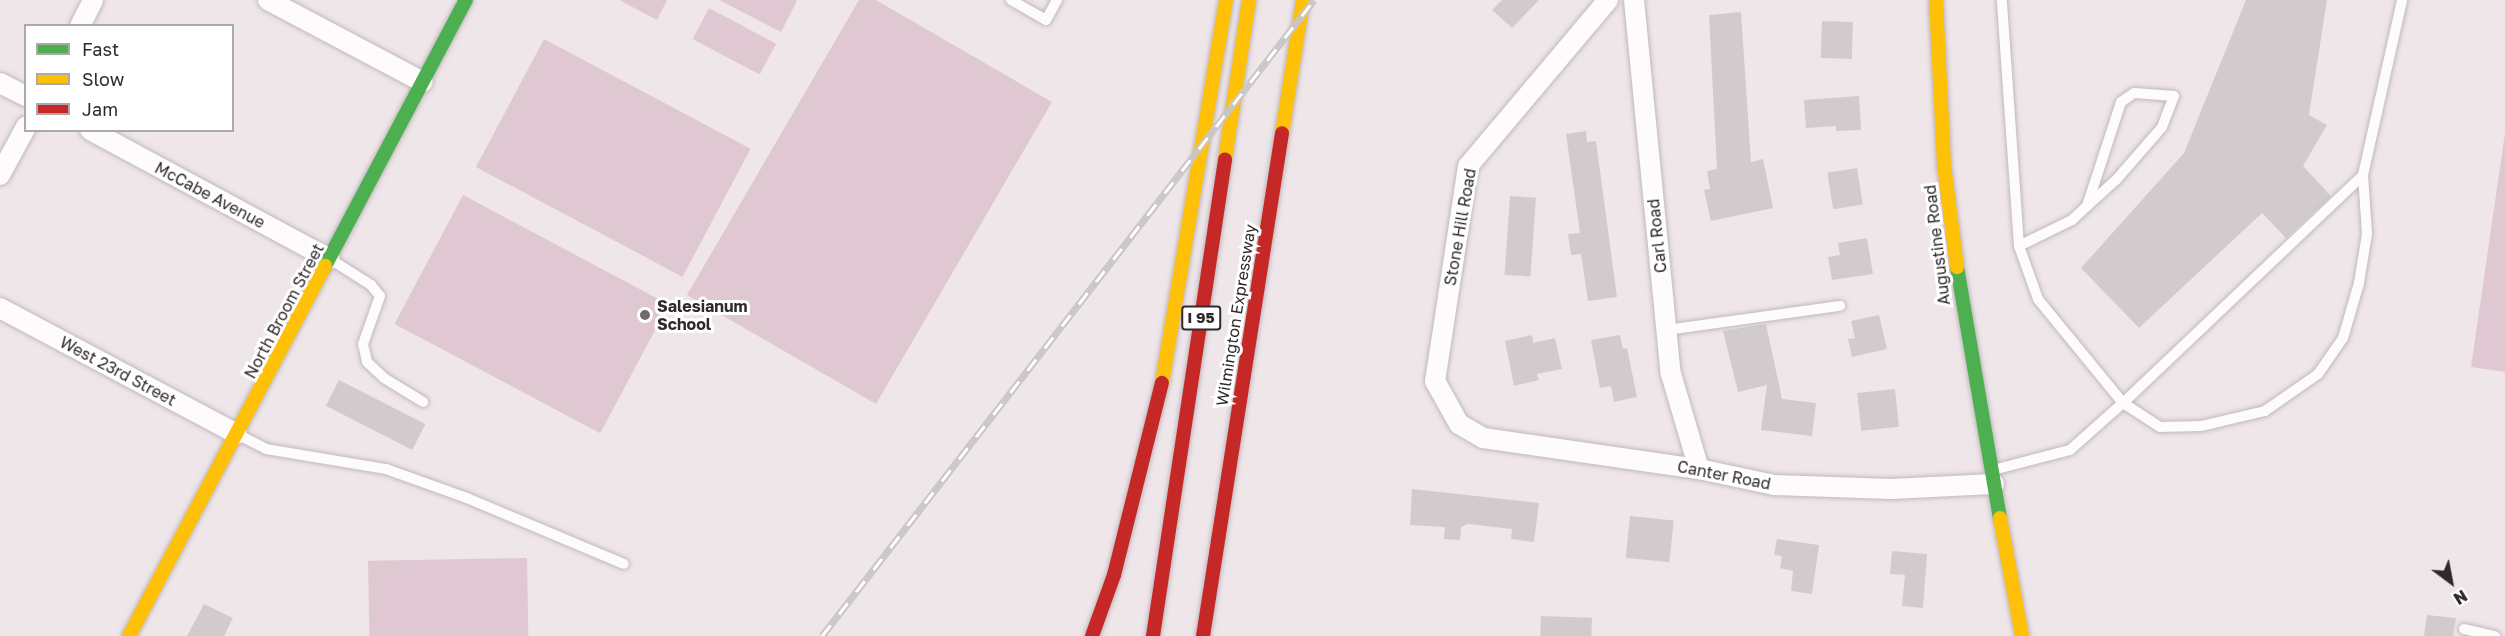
<!DOCTYPE html>
<style>
body{margin:0}
#map{position:relative;width:2505px;height:636px;overflow:hidden;background:#efe6ea;font-family:"Golos Text",sans-serif}
div>[style]{position:absolute}
.green>*{inset:0;background:#e0c8d2;transform-origin:0 0}
.building>*{inset:0;background:#d2cbce;transform-origin:0 0}
.roads{filter:drop-shadow(0 0 2px #c0b9bc) drop-shadow(0 0 2px #c0b9bc)}
.lane>*{height:10px;margin:-5px;padding:0 5px;transform-origin:5px;border-radius:5px;background:#fdfbfc}
.street>*{height:20px;margin:-10px;padding:0 10px;transform-origin:10px;border-radius:10px;background:#fdfbfc}
.fast>*{height:14px;margin:-7px;padding:0 7px;transform-origin:7px;border-radius:7px;background:#4caf50}
.slow>*{height:14px;margin:-7px;padding:0 7px;transform-origin:7px;border-radius:7px;background:#ffc107}
.jam>*{height:14px;margin:-7px;padding:0 7px;transform-origin:7px;border-radius:7px;background:#c62828}
.rail>*{height:7px;margin-top:-3.5px;transform-origin:0;background:repeating-linear-gradient(90deg,#fff 0 14px,#c9c6c7 0 28px);box-sizing:border-box;border-block:2px solid #c9c6c7}
.dots>*{width:16px;height:16px;translate:-50% -50%;box-sizing:border-box;border:3px solid #fff;border-radius:50%}
span{translate:-50% -50%;white-space:nowrap;text-align:center;line-height:1.15;-webkit-text-stroke:6px #fff;paint-order:stroke}
.shield-label span{padding:2px 4px;background:#fff;border:2px solid;border-radius:4px;-webkit-text-stroke-width:0}
.shield-label{font-size:15px;color:#2f292c;font-weight:700}
.street-label{font-size:16px;color:#2f292c}
.poi-label{font-size:16px;color:#2f292c;font-weight:700}
.left{translate:0 -50%;text-align:left}
.legend{position:absolute;left:24px;top:24px;width:210px;height:108px;box-sizing:border-box;background:#fff;border:2px solid #aca9ab;margin:0;padding:8px 10px;list-style:none;font-size:18px;color:#2f292c}
.legend li{display:flex;align-items:center;gap:12px;height:30px}
.legend b{width:30px;border:2px solid #aca9ab}
.north{position:absolute;left:2421px;top:552px;width:60px;height:60px;-webkit-text-stroke:4px #fff;paint-order:stroke;rotate:148deg;font-size:16px;font-weight:700;line-height:24px;text-align:center;color:#2f292c}
.north::after{content:'';display:block;margin:auto;width:21px;height:27px;background:#2f292c;clip-path:polygon(50% 0,100% 100%,50% 72%,0 100%)}
</style>
<div id="map">
<div class="green">
<i style="clip-path:polygon(619px 0,667px 0,657px 20px)"></i>
<i style="clip-path:polygon(719px 0,795px 0,797px 1px,781px 32px)"></i>
<i style="clip-path:polygon(859px 0,876px 0,1052px 102px,876px 404px,687px 295px)"></i>
<i style="left:709px;top:8px;width:76px;height:35px;rotate:28deg"></i>
<i style="left:544px;top:39px;width:234px;height:145px;rotate:28deg"></i>
<i style="clip-path:polygon(2505px 133px,2505px 372px,2471px 367px)"></i>
<i style="left:463px;top:195px;width:233px;height:146px;rotate:28deg"></i>
<i style="left:527px;top:558px;width:78px;height:159px;rotate:89deg"></i>
</div>
<div class="building">
<i style="clip-path:polygon(1502px 0,1539px 0,1512px 28px,1492px 10px)"></i>
<i style="clip-path:polygon(2246px 0,2327px 0,2309px 115px,2327px 125px,2303px 166px,2331px 196px,2286px 238px,2262px 213px,2139px 328px,2081px 268px,2184px 153px)"></i>
<i style="clip-path:polygon(1741px 12px,1751px 162px,1763px 159px,1773px 208px,1711px 221px,1704px 190px,1710px 189px,1707px 171px,1717px 169px,1709px 15px)"></i>
<i style="left:1822px;top:21px;width:31px;height:37px;rotate:2deg"></i>
<i style="clip-path:polygon(1859px 96px,1861px 130px,1836px 131px,1836px 126px,1806px 128px,1804px 100px)"></i>
<i style="clip-path:polygon(1586px 131px,1587px 142px,1596px 141px,1617px 297px,1588px 301px,1581px 254px,1571px 255px,1568px 234px,1580px 233px,1566px 134px)"></i>
<i style="left:1857px;top:168px;width:37px;height:30px;rotate:81deg"></i>
<i style="left:1510px;top:196px;width:26px;height:79px;rotate:4deg"></i>
<i style="clip-path:polygon(1867px 238px,1873px 274px,1832px 280px,1828px 257px,1840px 255px,1838px 243px)"></i>
<i style="clip-path:polygon(1879px 315px,1887px 349px,1852px 357px,1848px 339px,1855px 338px,1851px 321px)"></i>
<i style="clip-path:polygon(1766px 324px,1782px 399px,1816px 403px,1812px 436px,1761px 430px,1767px 385px,1738px 392px,1723px 331px)"></i>
<i style="clip-path:polygon(1532px 335px,1533px 343px,1555px 338px,1562px 369px,1537px 374px,1539px 380px,1514px 386px,1505px 341px)"></i>
<i style="clip-path:polygon(1620px 335px,1623px 349px,1627px 348px,1637px 397px,1614px 402px,1611px 386px,1600px 388px,1591px 340px)"></i>
<i style="left:339px;top:380px;width:97px;height:29px;rotate:27deg"></i>
<i style="left:1895px;top:389px;width:38px;height:38px;rotate:84deg"></i>
<i style="clip-path:polygon(1412px 489px,1539px 503px,1534px 542px,1511px 539px,1512px 529px,1468px 524px,1461px 527px,1460px 540px,1444px 539px,1445px 527px,1410px 525px)"></i>
<i style="left:1630px;top:516px;width:44px;height:42px;rotate:6deg"></i>
<i style="clip-path:polygon(1777px 539px,1819px 545px,1812px 594px,1791px 591px,1793px 571px,1780px 568px,1782px 556px,1774px 555px)"></i>
<i style="clip-path:polygon(1892px 551px,1927px 554px,1923px 608px,1902px 606px,1905px 575px,1890px 574px)"></i>
<i style="clip-path:polygon(204px 604px,233px 618px,224px 636px,187px 636px)"></i>
<i style="clip-path:polygon(2427px 615px,2456px 618px,2453px 636px,2424px 636px)"></i>
<i style="left:1541px;top:616px;width:51px;height:20px;rotate:2deg"></i>
</div>
<div class="roads">
<div class="lane">
<i style="left:1011px;top:0;width:40px;rotate:29.7deg"></i>
<i style="left:1046px;top:20px;width:23px;rotate:-61deg"></i>
<i style="left:2363px;top:175px;width:59px;rotate:86.1deg"></i>
<i style="left:2367px;top:234px;width:50px;rotate:99.3deg"></i>
<i style="left:2359px;top:283px;width:57px;rotate:106.2deg"></i>
<i style="left:2343px;top:338px;width:44px;rotate:124.8deg"></i>
<i style="left:2318px;top:374px;width:65px;rotate:145.1deg"></i>
<i style="left:2265px;top:411px;width:66px;rotate:166.8deg"></i>
<i style="left:2201px;top:426px;width:41px;rotate:178.6deg"></i>
<i style="left:2160px;top:427px;width:44px;rotate:-147deg"></i>
<i style="left:2123px;top:403px;width:331px;rotate:-43.5deg"></i>
<i style="left:2363px;top:175px;width:179px;rotate:-77.4deg"></i>
<i style="left:2019px;top:246px;width:59px;rotate:-26.1deg"></i>
<i style="left:2072px;top:220px;width:21px;rotate:-43deg"></i>
<i style="left:2087px;top:206px;width:39px;rotate:-42deg"></i>
<i style="left:2116px;top:180px;width:70px;rotate:-49deg"></i>
<i style="left:2162px;top:127px;width:33px;rotate:-69deg"></i>
<i style="left:2174px;top:96px;width:40px;rotate:-175.7deg"></i>
<i style="left:2134px;top:93px;width:16px;rotate:145deg"></i>
<i style="left:2121px;top:102px;width:109px;rotate:108.1deg"></i>
<i style="left:330px;top:259px;width:49px;rotate:32.4deg"></i>
<i style="left:371px;top:285px;width:14px;rotate:51deg"></i>
<i style="left:380px;top:296px;width:51px;rotate:109.5deg"></i>
<i style="left:363px;top:344px;width:18px;rotate:77deg"></i>
<i style="left:367px;top:362px;width:23px;rotate:43deg"></i>
<i style="left:384px;top:378px;width:46px;rotate:31.6deg"></i>
<i style="left:1666px;top:330px;width:176px;rotate:-7.9deg"></i>
<i style="left:237px;top:434px;width:33px;rotate:27deg"></i>
<i style="left:266px;top:449px;width:122px;rotate:9.5deg"></i>
<i style="left:386px;top:469px;width:86px;rotate:19.7deg"></i>
<i style="left:467px;top:498px;width:170px;rotate:22.8deg"></i>
<i style="left:1993px;top:470px;width:80px;rotate:-14.6deg"></i>
<i style="left:2070px;top:450px;width:71px;rotate:-41.6deg"></i>
<i style="left:2123px;top:403px;width:134px;rotate:-129.3deg"></i>
<i style="left:2038px;top:299px;width:56px;rotate:-109.7deg"></i>
<i style="left:2019px;top:246px;width:247px;rotate:-94deg"></i>
<i style="left:2464px;top:629px;width:32px;rotate:13deg"></i>
</div>
<div class="street">
<i style="left:268px;top:0;width:175px;rotate:27.9deg"></i>
<i style="left:1608px;top:0;width:217px;rotate:130.1deg"></i>
<i style="left:1468px;top:166px;width:218px;rotate:98.7deg"></i>
<i style="left:1435px;top:381px;width:49px;rotate:60.8deg"></i>
<i style="left:1459px;top:424px;width:28px;rotate:30deg"></i>
<i style="left:1483px;top:438px;width:218px;rotate:8.2deg"></i>
<i style="left:1699px;top:469px;width:77px;rotate:12deg"></i>
<i style="left:1774px;top:485px;width:117px;rotate:2deg"></i>
<i style="left:1891px;top:489px;width:103px;rotate:-2.8deg"></i>
<i style="left:1634px;top:0;width:376px;rotate:84.4deg"></i>
<i style="left:1671px;top:374px;width:99px;rotate:73.6deg"></i>
<i style="left:80px;top:26px;width:29px;rotate:-63deg"></i>
<i style="left:0;top:83px;width:29px;rotate:27deg"></i>
<i style="left:90px;top:130px;width:272px;rotate:28.3deg"></i>
<i style="left:0;top:175px;width:55px;rotate:-61.6deg"></i>
<i style="left:0;top:308px;width:268px;rotate:28deg"></i>
</div>
<div class="fast">
<i style="left:325px;top:266px;width:301px;rotate:-62.1deg"></i>
<i style="left:1957px;top:267px;width:255px;rotate:80.3deg"></i>
</div>
<div class="slow">
<i style="left:1936px;top:0;width:165px;rotate:87.2deg"></i>
<i style="left:1944px;top:165px;width:103px;rotate:82.7deg"></i>
<i style="left:1282px;top:133px;width:135px;rotate:-81deg"></i>
<i style="left:1225px;top:159px;width:161px;rotate:-81.4deg"></i>
<i style="left:1162px;top:383px;width:388px;rotate:-80.5deg"></i>
<i style="left:2000px;top:518px;width:120px;rotate:79.4deg"></i>
<i style="left:129px;top:636px;width:419px;rotate:-62.1deg"></i>
</div>
<div class="jam">
<i style="left:1092px;top:636px;width:65px;rotate:-70.2deg"></i>
<i style="left:1114px;top:575px;width:198px;rotate:-76deg"></i>
<i style="left:1153px;top:636px;width:482px;rotate:-81.4deg"></i>
<i style="left:1203px;top:636px;width:509px;rotate:-81.07deg"></i>
</div>
</div>
<div class="rail">
<i style="left:822px;top:636px;width:804px;rotate:-52.28deg"></i>
</div>
<div class="dots">
<i style="left:645px;top:315px;background:#726b6e"></i>
</div>
<div class="shield-label">
<span style="left:1201px;top:318px">I 95</span>
</div>
<div class="street-label">
<span style="left:210px;top:195px;rotate:28deg">McCabe Avenue</span>
<span style="left:1460px;top:227px;rotate:-80deg">Stone Hill Road</span>
<span style="left:1657px;top:236px;rotate:-96deg">Carl Road</span>
<span style="left:1937px;top:245px;rotate:-97deg">Augustine Road</span>
<span style="left:284px;top:311px;rotate:-62deg">North Broom Street</span>
<span style="left:1236px;top:315px;rotate:-81deg">Wilmington Expressway</span>
<span style="left:118px;top:371px;rotate:28deg">West 23rd Street</span>
<span style="left:1724px;top:475px;rotate:11deg">Canter Road</span>
</div>
<div class="poi-label">
<span class="left" style="left:657px;top:315px">Salesianum<br>School</span>
</div>
<ul class="legend">
<li><b style="height:8px;background:#4caf50"></b>Fast</li>
<li><b style="height:8px;background:#ffc107"></b>Slow</li>
<li><b style="height:8px;background:#c62828"></b>Jam</li>
</ul>
<div class="north">N</div>
</div>
